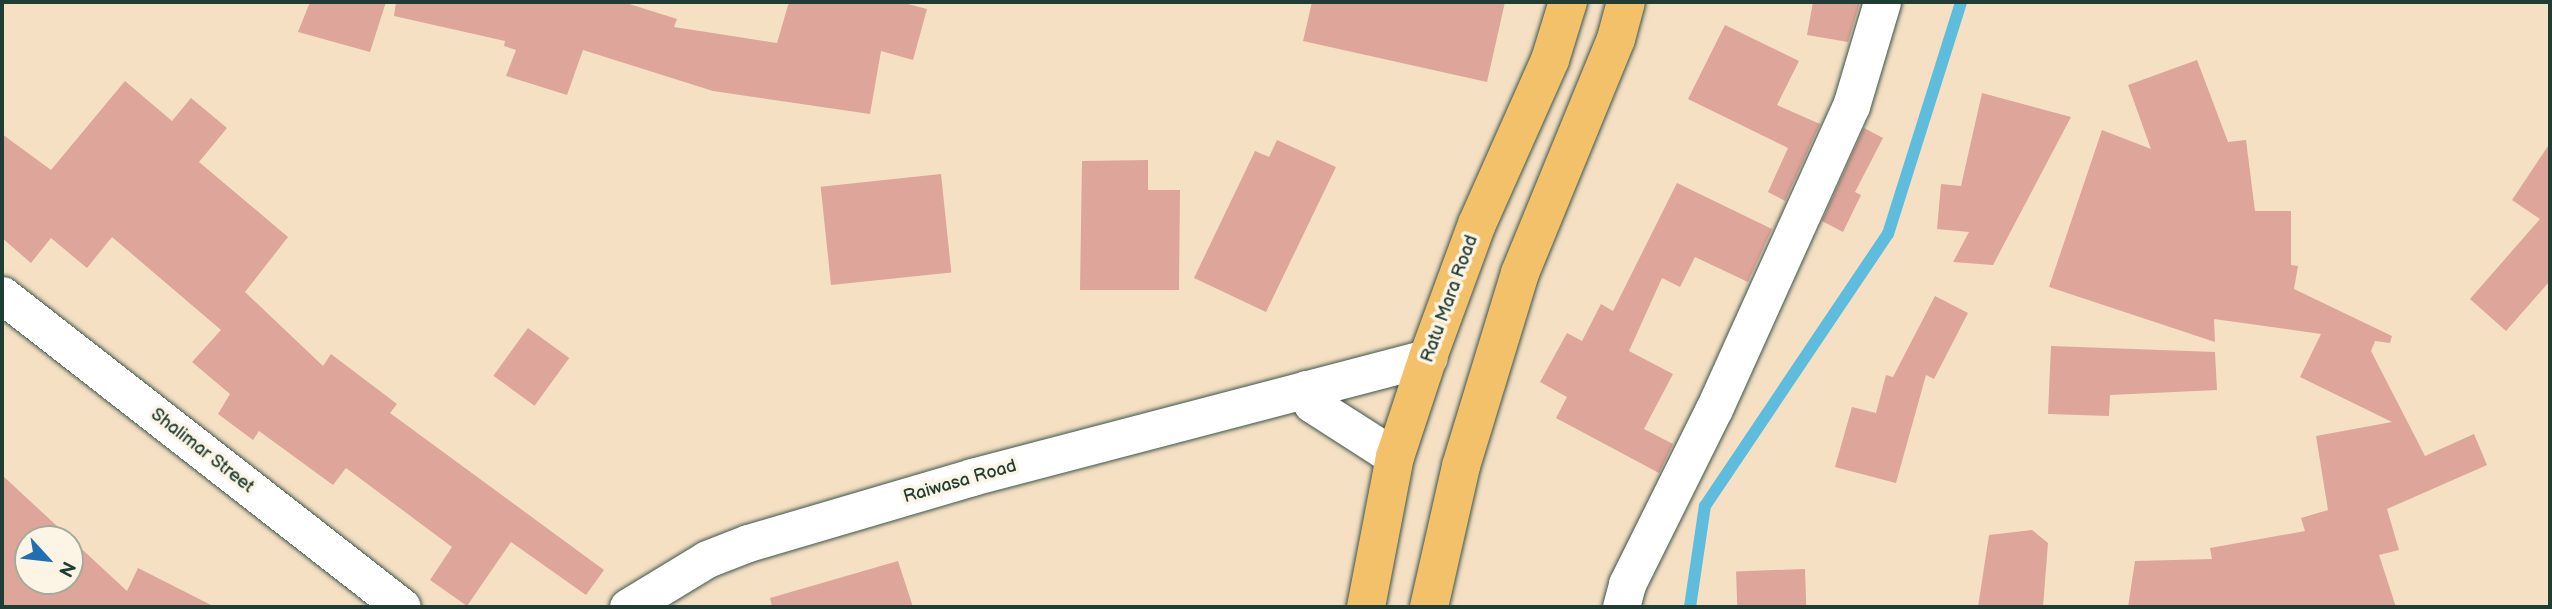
<!DOCTYPE html>
<style>
body{margin:0}
#map{position:relative;width:2552px;height:609px;overflow:hidden;background:#f5e0c4;font-family:"Balsamiq Sans",sans-serif}
div>[style]{position:absolute}
.stream>*{height:12px;margin:-6px;padding:0 6px;transform-origin:6px;border-radius:6px;background:#5ebcdc}
.building>*{inset:0;background:#dea59b;transform-origin:0 0}
.roads{filter:drop-shadow(0 0 2px #3f554a) drop-shadow(0 0 2px #3f554a)}
.minor>*{height:37px;margin:-18.5px;padding:0 18.5px;transform-origin:18.5px;border-radius:18.5px;background:#fff}
.trunk>*{height:38px;margin:-19px;padding:0 19px;transform-origin:19px;border-radius:19px;background:#f4c16b}
span{translate:-50% -50%;white-space:nowrap;text-align:center;line-height:1.15;-webkit-text-stroke:7px #fcf5e5;paint-order:stroke}
.street-label{font-size:18px;color:#1f3d34}
.frame{position:absolute;inset:0;border:4px solid #1f3d34;pointer-events:none}
.north{position:absolute;left:14px;top:525px;width:70px;height:70px;box-sizing:border-box;background:#fcf5e5;border:2px solid #a4ab9e;border-radius:50%;rotate:117deg;font-size:19px;font-weight:700;line-height:28px;text-align:center;color:#1f3d34}
.north::after{content:'';display:block;margin:auto;width:24px;height:32px;background:#1f6fb2;clip-path:polygon(50% 0,100% 100%,50% 72%,0 100%)}
</style>
<div id="map">
<div class="stream">
<i style="left:1690px;top:607px;width:102px;rotate:-81.6deg"></i>
<i style="left:1705px;top:506px;width:328px;rotate:-56.1deg"></i>
<i style="left:1888px;top:234px;width:243px;rotate:-72.5deg"></i>
</div>
<div class="building">
<i style="clip-path:polygon(310px 2px,386px 2px,370px 52px,298px 32px)"></i>
<i style="clip-path:polygon(396px 2px,623px 2px,677px 19px,674px 27px,777px 43px,789px 2px,900px 2px,927px 9px,913px 60px,881px 51px,870px 114px,713px 91px,583px 50px,567px 95px,506px 76px,516px 50px,504px 46px,505px 41px,394px 16px)"></i>
<i style="clip-path:polygon(1312px 2px,1505px 2px,1487px 82px,1303px 41px)"></i>
<i style="clip-path:polygon(1813px 2px,1860px 2px,1848px 42px,1807px 35px)"></i>
<i style="clip-path:polygon(1725px 25px,1799px 61px,1777px 105px,1820px 124px,1785px 201px,1768px 192px,1788px 148px,1688px 99px)"></i>
<i style="clip-path:polygon(2197px 60px,2228px 142px,2246px 140px,2255px 211px,2291px 211px,2291px 265px,2298px 266px,2294px 289px,2392px 336px,2390px 343px,2375px 341px,2371px 351px,2425px 456px,2474px 434px,2487px 465px,2387px 509px,2399px 550px,2379px 555px,2396px 607px,2128px 607px,2135px 561px,2212px 559px,2210px 548px,2305px 531px,2301px 518px,2328px 510px,2316px 436px,2392px 422px,2300px 377px,2321px 334px,2214px 319px,2215px 342px,2049px 287px,2102px 130px,2151px 149px,2128px 85px)"></i>
<i style="clip-path:polygon(125px 81px,172px 121px,191px 98px,227px 128px,199px 162px,288px 237px,245px 292px,323px 366px,331px 354px,397px 404px,390px 413px,604px 570px,586px 595px,511px 542px,467px 606px,430px 580px,452px 547px,346px 468px,333px 485px,259px 431px,253px 440px,218px 414px,230px 394px,192px 362px,221px 330px,112px 237px,87px 268px,51px 238px,31px 263px,2px 238px,2px 134px,51px 170px)"></i>
<i style="clip-path:polygon(1982px 93px,2071px 117px,1993px 265px,1953px 262px,1969px 232px,1937px 229px,1941px 184px,1961px 186px)"></i>
<i style="clip-path:polygon(1864px 128px,1883px 138px,1855px 192px,1861px 195px,1843px 232px,1822px 221px)"></i>
<i style="clip-path:polygon(1277px 140px,1336px 167px,1266px 312px,1194px 278px,1255px 151px,1269px 157px)"></i>
<i style="clip-path:polygon(2550px 143px,2550px 281px,2506px 331px,2470px 299px,2540px 219px,2512px 200px)"></i>
<i style="clip-path:polygon(1148px 160px,1148px 190px,1180px 190px,1179px 290px,1080px 290px,1082px 161px)"></i>
<i style="left:941px;top:174px;width:99px;height:121px;rotate:84deg"></i>
<i style="clip-path:polygon(1677px 183px,1772px 229px,1748px 282px,1695px 257px,1680px 287px,1662px 278px,1629px 351px,1673px 374px,1644px 429px,1673px 444px,1659px 473px,1556px 418px,1567px 397px,1540px 382px,1567px 333px,1582px 341px,1601px 304px,1613px 311px)"></i>
<i style="clip-path:polygon(1935px 296px,1968px 313px,1934px 379px,1926px 375px,1896px 483px,1835px 467px,1852px 407px,1876px 413px,1886px 375px,1893px 377px)"></i>
<i style="left:528px;top:328px;width:51px;height:59px;rotate:36deg"></i>
<i style="clip-path:polygon(2051px 346px,2215px 352px,2217px 390px,2110px 395px,2109px 416px,2048px 414px)"></i>
<i style="clip-path:polygon(evenodd,2px 475px,127px 591px,138px 568px,215px 607px,2px 607px,2px 475px,28px 539px,70px 539px,70px 581px,28px 581px,28px 539px)"></i>
<i style="clip-path:polygon(2032px 530px,2048px 543px,2043px 607px,1978px 607px,1989px 535px)"></i>
<i style="clip-path:polygon(898px 561px,913px 607px,772px 607px,770px 598px)"></i>
<i style="left:1805px;top:569px;width:38px;height:69px;rotate:88deg"></i>
</div>
<div class="roads">
<div class="minor">
<i style="left:2px;top:295px;width:507px;rotate:37.95deg"></i>
<i style="left:1306px;top:389px;width:16px;rotate:68deg"></i>
<i style="left:1312px;top:404px;width:98px;rotate:32.6deg"></i>
<i style="left:628px;top:607px;width:92px;rotate:-31.3deg"></i>
<i style="left:707px;top:559px;width:44px;rotate:-21.3deg"></i>
<i style="left:748px;top:543px;width:234px;rotate:-16.4deg"></i>
<i style="left:972px;top:477px;width:472px;rotate:-14.7deg"></i>
<i style="left:1621px;top:607px;width:24px;rotate:-75deg"></i>
<i style="left:1627px;top:584px;width:195px;rotate:-63.6deg"></i>
<i style="left:1714px;top:409px;width:333px;rotate:-65.7deg"></i>
<i style="left:1851px;top:106px;width:109px;rotate:-73.4deg"></i>
</div>
<div class="trunk">
<i style="left:1366px;top:607px;width:153px;rotate:-79.1deg"></i>
<i style="left:1395px;top:457px;width:105px;rotate:-71.7deg"></i>
<i style="left:1428px;top:357px;width:142px;rotate:-69.8deg"></i>
<i style="left:1477px;top:224px;width:180px;rotate:-66deg"></i>
<i style="left:1550px;top:60px;width:61px;rotate:-72.8deg"></i>
<i style="left:1429px;top:607px;width:145px;rotate:-77.2deg"></i>
<i style="left:1461px;top:466px;width:202px;rotate:-73deg"></i>
<i style="left:1520px;top:273px;width:253px;rotate:-67.7deg"></i>
<i style="left:1616px;top:39px;width:38px;rotate:-75deg"></i>
</div>
</div>
<div class="street-label">
<span style="left:1450px;top:299px;rotate:-70deg">Ratu Mara Road</span>
<span style="left:202px;top:451px;rotate:38deg">Shalimar Street</span>
<span style="left:960px;top:482px;rotate:-16deg">Raiwasa Road</span>
</div>
<div class="frame"></div>
<div class="north">N</div>
</div>
